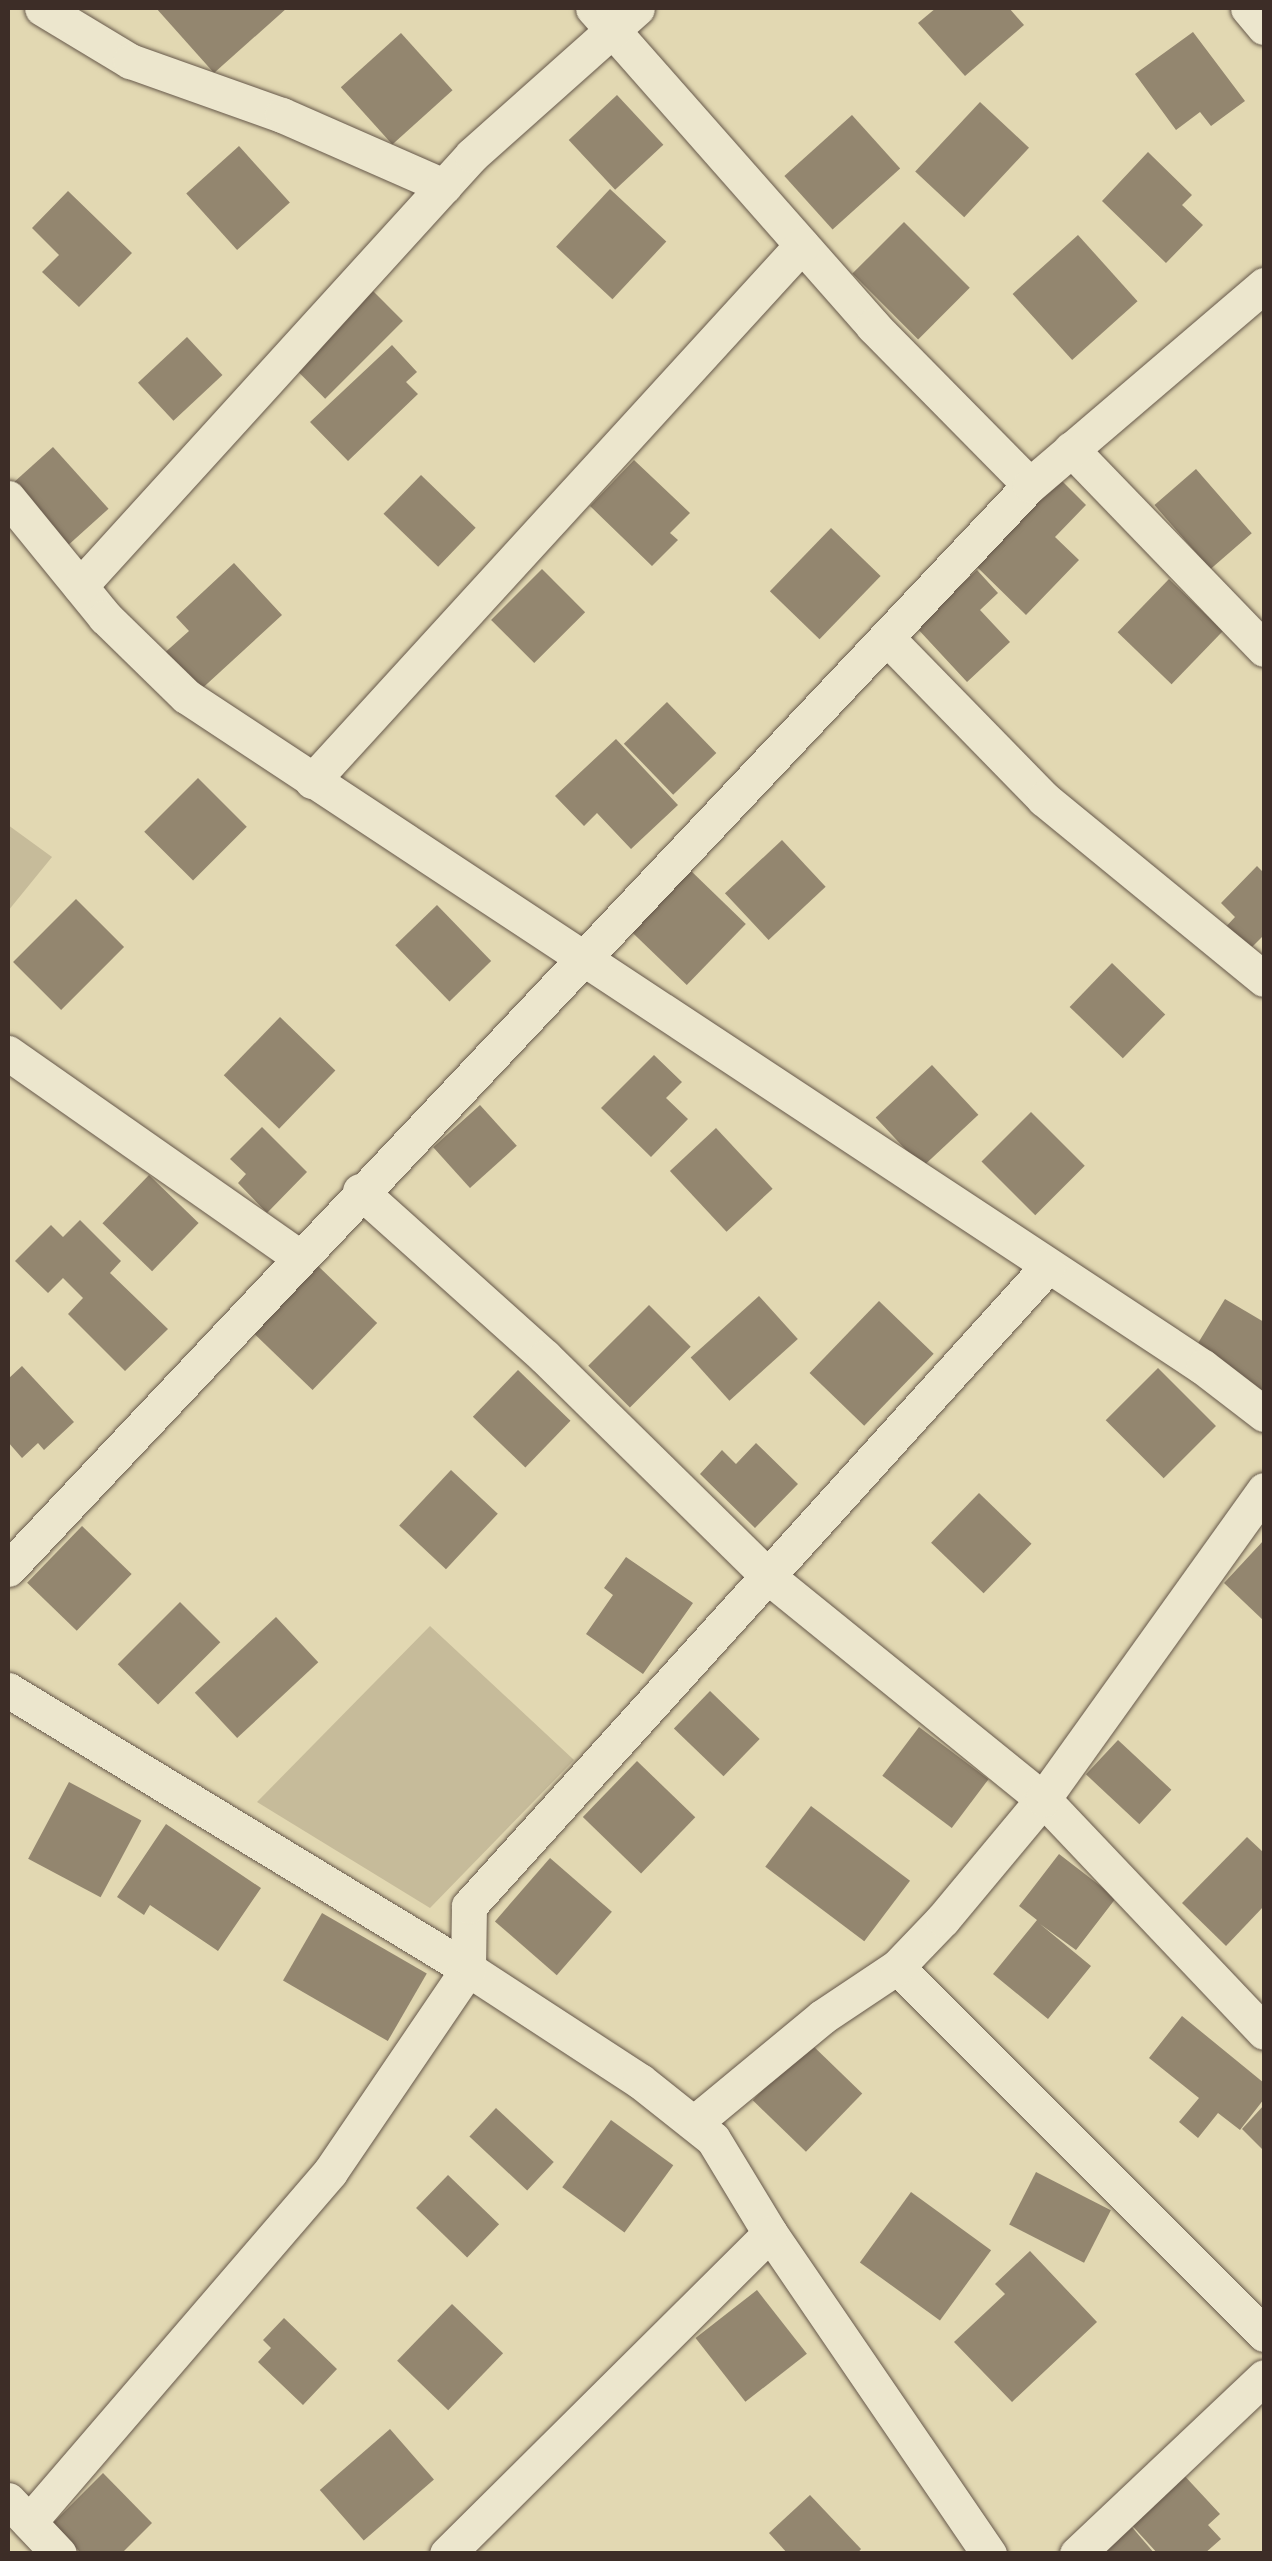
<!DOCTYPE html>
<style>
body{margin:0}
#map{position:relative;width:1272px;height:2561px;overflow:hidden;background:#e2d8b2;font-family:"IM FELL DW Pica",serif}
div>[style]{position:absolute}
.green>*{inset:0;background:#c6bb9a}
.building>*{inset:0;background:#93866f;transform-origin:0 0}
.roads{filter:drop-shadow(0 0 2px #66584a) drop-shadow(0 0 2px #66584a)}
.minor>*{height:35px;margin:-17.5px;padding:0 17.5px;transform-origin:17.5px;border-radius:17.5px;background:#ece6cd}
span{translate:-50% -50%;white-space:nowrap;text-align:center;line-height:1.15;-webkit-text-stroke:10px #ece6cd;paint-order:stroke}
.frame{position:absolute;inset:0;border:10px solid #3d2d27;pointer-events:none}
</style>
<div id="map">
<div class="green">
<i style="clip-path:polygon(8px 825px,52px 857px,8px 911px)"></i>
<i style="clip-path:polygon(430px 1626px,574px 1760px,430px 1908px,257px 1802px)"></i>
</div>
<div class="building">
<i style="clip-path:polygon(156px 8px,287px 8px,214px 73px)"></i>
<i style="clip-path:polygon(936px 8px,1009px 8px,1024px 25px,965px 76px,918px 23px)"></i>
<i style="clip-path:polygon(1193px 32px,1245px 101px,1211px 126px,1200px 112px,1176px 130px,1135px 74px)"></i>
<i style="left:401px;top:33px;width:77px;height:81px;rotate:48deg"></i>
<i style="left:617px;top:95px;width:68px;height:66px;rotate:47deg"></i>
<i style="left:980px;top:102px;width:67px;height:95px;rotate:43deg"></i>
<i style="left:852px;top:115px;width:72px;height:91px;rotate:48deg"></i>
<i style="left:239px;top:146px;width:76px;height:71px;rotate:48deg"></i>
<i style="clip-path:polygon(1148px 152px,1192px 195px,1182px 205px,1203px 225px,1166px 263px,1102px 201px)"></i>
<i style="left:610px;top:189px;width:77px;height:79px;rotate:43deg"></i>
<i style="clip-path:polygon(68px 191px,132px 253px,79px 307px,42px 272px,59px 255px,32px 228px)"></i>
<i style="left:904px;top:222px;width:93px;height:73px;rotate:45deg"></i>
<i style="left:1078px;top:235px;width:89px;height:88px;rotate:48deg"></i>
<i style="left:369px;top:287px;width:48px;height:110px;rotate:45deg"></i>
<i style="left:187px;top:337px;width:52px;height:67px;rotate:47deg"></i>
<i style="clip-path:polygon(392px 345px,417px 372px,406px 382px,418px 394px,348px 461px,310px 422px)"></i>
<i style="left:53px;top:447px;width:83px;height:56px;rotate:48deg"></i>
<i style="clip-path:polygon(634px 460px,690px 513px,670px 533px,678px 540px,652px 566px,590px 506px)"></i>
<i style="left:1196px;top:469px;width:85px;height:55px;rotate:49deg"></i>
<i style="left:421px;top:475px;width:76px;height:54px;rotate:44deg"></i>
<i style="clip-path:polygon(1060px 479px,1086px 505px,1055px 537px,1079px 560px,1026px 615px,976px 566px)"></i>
<i style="left:831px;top:528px;width:69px;height:88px;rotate:44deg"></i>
<i style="clip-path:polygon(234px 563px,282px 615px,196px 694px,161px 656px,189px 631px,176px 617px)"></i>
<i style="left:542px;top:569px;width:61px;height:72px;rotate:45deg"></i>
<i style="clip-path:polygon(977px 570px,998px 593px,980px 610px,1010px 642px,967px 682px,916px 627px)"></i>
<i style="left:1169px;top:579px;width:75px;height:74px;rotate:44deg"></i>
<i style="left:667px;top:702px;width:71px;height:60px;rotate:46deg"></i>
<i style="clip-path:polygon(616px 739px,678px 805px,631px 849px,597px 813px,584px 826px,555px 796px)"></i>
<i style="left:198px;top:778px;width:69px;height:76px;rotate:45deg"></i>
<i style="left:782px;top:840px;width:64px;height:78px;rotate:47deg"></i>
<i style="clip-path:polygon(1257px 866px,1264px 873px,1264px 935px,1244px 955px,1221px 932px,1235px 917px,1221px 903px)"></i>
<i style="left:689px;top:869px;width:79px;height:85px;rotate:44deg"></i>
<i style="left:76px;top:899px;width:68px;height:89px;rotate:45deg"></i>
<i style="left:437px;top:905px;width:78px;height:58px;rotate:46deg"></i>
<i style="left:1112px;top:963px;width:74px;height:61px;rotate:44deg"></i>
<i style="left:280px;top:1017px;width:77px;height:81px;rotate:44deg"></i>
<i style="clip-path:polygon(654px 1055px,682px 1082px,666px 1098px,688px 1119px,651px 1157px,601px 1108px)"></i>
<i style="left:932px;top:1065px;width:68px;height:77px;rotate:47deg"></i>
<i style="left:480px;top:1105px;width:55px;height:63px;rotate:48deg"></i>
<i style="left:1031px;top:1112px;width:76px;height:70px;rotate:45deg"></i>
<i style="clip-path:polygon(262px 1127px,307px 1172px,267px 1213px,238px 1183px,246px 1174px,230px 1159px)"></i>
<i style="left:716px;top:1128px;width:83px;height:63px;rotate:47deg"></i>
<i style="left:149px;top:1175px;width:69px;height:67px;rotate:44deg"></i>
<i style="clip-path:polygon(80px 1220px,121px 1261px,110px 1273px,168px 1329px,125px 1371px,68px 1314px,83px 1298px,63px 1278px,48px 1293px,15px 1261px,51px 1225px,63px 1237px)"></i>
<i style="left:316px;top:1264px;width:85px;height:93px;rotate:44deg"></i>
<i style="left:759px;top:1296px;width:58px;height:92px;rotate:48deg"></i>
<i style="clip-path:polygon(1225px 1299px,1264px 1322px,1264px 1397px,1192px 1353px)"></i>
<i style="left:879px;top:1301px;width:76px;height:100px;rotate:44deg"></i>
<i style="left:649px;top:1305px;width:59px;height:86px;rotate:45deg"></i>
<i style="clip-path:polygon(22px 1366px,74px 1422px,44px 1450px,38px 1443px,22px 1458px,8px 1442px,8px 1379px)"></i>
<i style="left:1158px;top:1368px;width:82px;height:74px;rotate:45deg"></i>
<i style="left:518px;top:1370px;width:73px;height:65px;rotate:44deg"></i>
<i style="clip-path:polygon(756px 1443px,798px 1484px,755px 1528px,700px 1474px,722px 1450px,736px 1464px)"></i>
<i style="left:451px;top:1470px;width:64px;height:76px;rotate:43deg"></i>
<i style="left:979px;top:1493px;width:73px;height:69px;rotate:44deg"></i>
<i style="left:82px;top:1526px;width:69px;height:79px;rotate:44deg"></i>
<i style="clip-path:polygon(1264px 1540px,1264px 1621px,1224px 1583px)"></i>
<i style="clip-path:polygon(626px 1557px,693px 1603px,643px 1674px,586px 1634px,613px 1595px,604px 1588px)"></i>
<i style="left:180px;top:1602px;width:57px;height:88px;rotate:45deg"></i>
<i style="left:276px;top:1617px;width:62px;height:111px;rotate:47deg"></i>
<i style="left:710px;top:1691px;width:69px;height:52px;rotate:44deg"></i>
<i style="left:919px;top:1727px;width:87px;height:61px;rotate:37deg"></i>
<i style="left:1118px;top:1740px;width:73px;height:47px;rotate:43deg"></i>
<i style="left:637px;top:1761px;width:81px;height:78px;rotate:44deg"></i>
<i style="left:69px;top:1782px;width:82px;height:87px;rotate:28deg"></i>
<i style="left:811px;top:1806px;width:124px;height:76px;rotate:37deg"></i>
<i style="clip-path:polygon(166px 1824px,261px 1888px,218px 1951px,150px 1905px,144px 1915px,117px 1897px)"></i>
<i style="clip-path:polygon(1247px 1837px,1264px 1853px,1264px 1906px,1226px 1946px,1182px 1903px)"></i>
<i style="clip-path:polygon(1059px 1854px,1116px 1898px,1076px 1950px,1040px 1924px,1091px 1966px,1048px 2019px,993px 1974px,1037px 1920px,1019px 1906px)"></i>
<i style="left:550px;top:1858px;width:82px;height:84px;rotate:41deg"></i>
<i style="left:322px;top:1913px;width:121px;height:78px;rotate:30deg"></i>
<i style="clip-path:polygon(1182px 2016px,1264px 2083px,1264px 2099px,1240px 2130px,1218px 2113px,1198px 2138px,1179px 2122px,1199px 2098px,1149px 2058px)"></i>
<i style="left:809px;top:2042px;width:74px;height:81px;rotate:44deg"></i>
<i style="clip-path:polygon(1264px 2105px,1264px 2151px,1242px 2129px)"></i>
<i style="left:496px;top:2108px;width:79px;height:39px;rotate:43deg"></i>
<i style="left:611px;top:2120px;width:77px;height:83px;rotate:36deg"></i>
<i style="left:1036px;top:2172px;width:84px;height:59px;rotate:27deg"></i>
<i style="left:448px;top:2175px;width:71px;height:46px;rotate:44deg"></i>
<i style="left:911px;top:2192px;width:99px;height:87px;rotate:36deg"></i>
<i style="clip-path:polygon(1030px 2251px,1097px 2322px,1012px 2402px,954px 2342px,1005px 2294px,995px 2284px)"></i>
<i style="left:757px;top:2290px;width:81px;height:78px;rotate:52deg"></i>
<i style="left:452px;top:2304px;width:71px;height:79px;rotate:44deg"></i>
<i style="clip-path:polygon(284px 2318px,337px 2369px,303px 2405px,258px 2362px,271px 2348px,263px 2340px)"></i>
<i style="left:390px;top:2429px;width:67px;height:93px;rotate:49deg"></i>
<i style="clip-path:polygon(1181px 2472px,1220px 2514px,1208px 2525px,1221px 2539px,1204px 2554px,1158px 2554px,1128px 2521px)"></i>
<i style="clip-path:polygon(103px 2473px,152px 2523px,121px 2554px,82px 2554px,52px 2524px)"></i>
<i style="clip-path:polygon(810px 2495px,861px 2549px,857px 2554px,788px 2554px,769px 2533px)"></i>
<i style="clip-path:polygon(1131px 2526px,1155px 2554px,1100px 2554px)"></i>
</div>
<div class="roads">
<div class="minor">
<i style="left:42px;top:8px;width:103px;rotate:31.1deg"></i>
<i style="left:130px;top:61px;width:161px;rotate:19.6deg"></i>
<i style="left:282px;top:115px;width:177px;rotate:23.7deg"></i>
<i style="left:593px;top:8px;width:424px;rotate:48.6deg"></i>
<i style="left:873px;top:326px;width:223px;rotate:45.4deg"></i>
<i style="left:1248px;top:8px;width:25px;rotate:50deg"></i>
<i style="left:1071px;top:449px;width:278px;rotate:46deg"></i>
<i style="left:8px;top:498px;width:154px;rotate:50.8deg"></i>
<i style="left:105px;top:617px;width:113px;rotate:44.3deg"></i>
<i style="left:186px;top:696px;width:1218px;rotate:33.42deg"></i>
<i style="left:1203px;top:1367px;width:77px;rotate:37.6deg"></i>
<i style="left:80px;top:586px;width:583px;rotate:-47.71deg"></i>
<i style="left:472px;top:155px;width:221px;rotate:-41.7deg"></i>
<i style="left:887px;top:638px;width:225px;rotate:45.7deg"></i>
<i style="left:1044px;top:799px;width:284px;rotate:39.3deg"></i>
<i style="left:312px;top:781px;width:726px;rotate:-47.57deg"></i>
<i style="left:8px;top:1053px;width:354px;rotate:35deg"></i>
<i style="left:360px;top:1191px;width:249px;rotate:41.9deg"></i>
<i style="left:545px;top:1357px;width:317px;rotate:44.5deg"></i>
<i style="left:771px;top:1579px;width:350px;rotate:39deg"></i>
<i style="left:1043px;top:1799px;width:321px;rotate:46.5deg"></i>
<i style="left:8px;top:1569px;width:1490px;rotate:-46.69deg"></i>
<i style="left:1030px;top:485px;width:308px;rotate:-40.5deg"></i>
<i style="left:8px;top:1690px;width:538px;rotate:31.24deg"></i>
<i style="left:468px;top:1969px;width:205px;rotate:33.1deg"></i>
<i style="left:640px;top:2081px;width:93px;rotate:38.5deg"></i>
<i style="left:713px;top:2139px;width:110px;rotate:58.8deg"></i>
<i style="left:770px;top:2233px;width:389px;rotate:55.7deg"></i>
<i style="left:897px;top:1967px;width:519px;rotate:45deg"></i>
<i style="left:694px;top:2123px;width:166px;rotate:-39.6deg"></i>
<i style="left:822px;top:2017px;width:90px;rotate:-33.7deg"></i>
<i style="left:897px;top:1967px;width:66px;rotate:-46.2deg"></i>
<i style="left:943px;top:1919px;width:156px;rotate:-50.2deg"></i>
<i style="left:1043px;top:1799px;width:380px;rotate:-54.4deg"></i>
<i style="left:8px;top:2500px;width:74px;rotate:46.6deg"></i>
<i style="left:29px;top:2522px;width:462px;rotate:-49.3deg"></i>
<i style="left:330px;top:2172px;width:245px;rotate:-55.8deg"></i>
<i style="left:468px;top:1969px;width:63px;rotate:-89.1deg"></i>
<i style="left:469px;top:1906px;width:863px;rotate:-47.86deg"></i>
<i style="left:447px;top:2554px;width:455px;rotate:-44.8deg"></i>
<i style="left:1077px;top:2554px;width:257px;rotate:-43.4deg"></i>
</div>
</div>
<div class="frame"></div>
</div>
